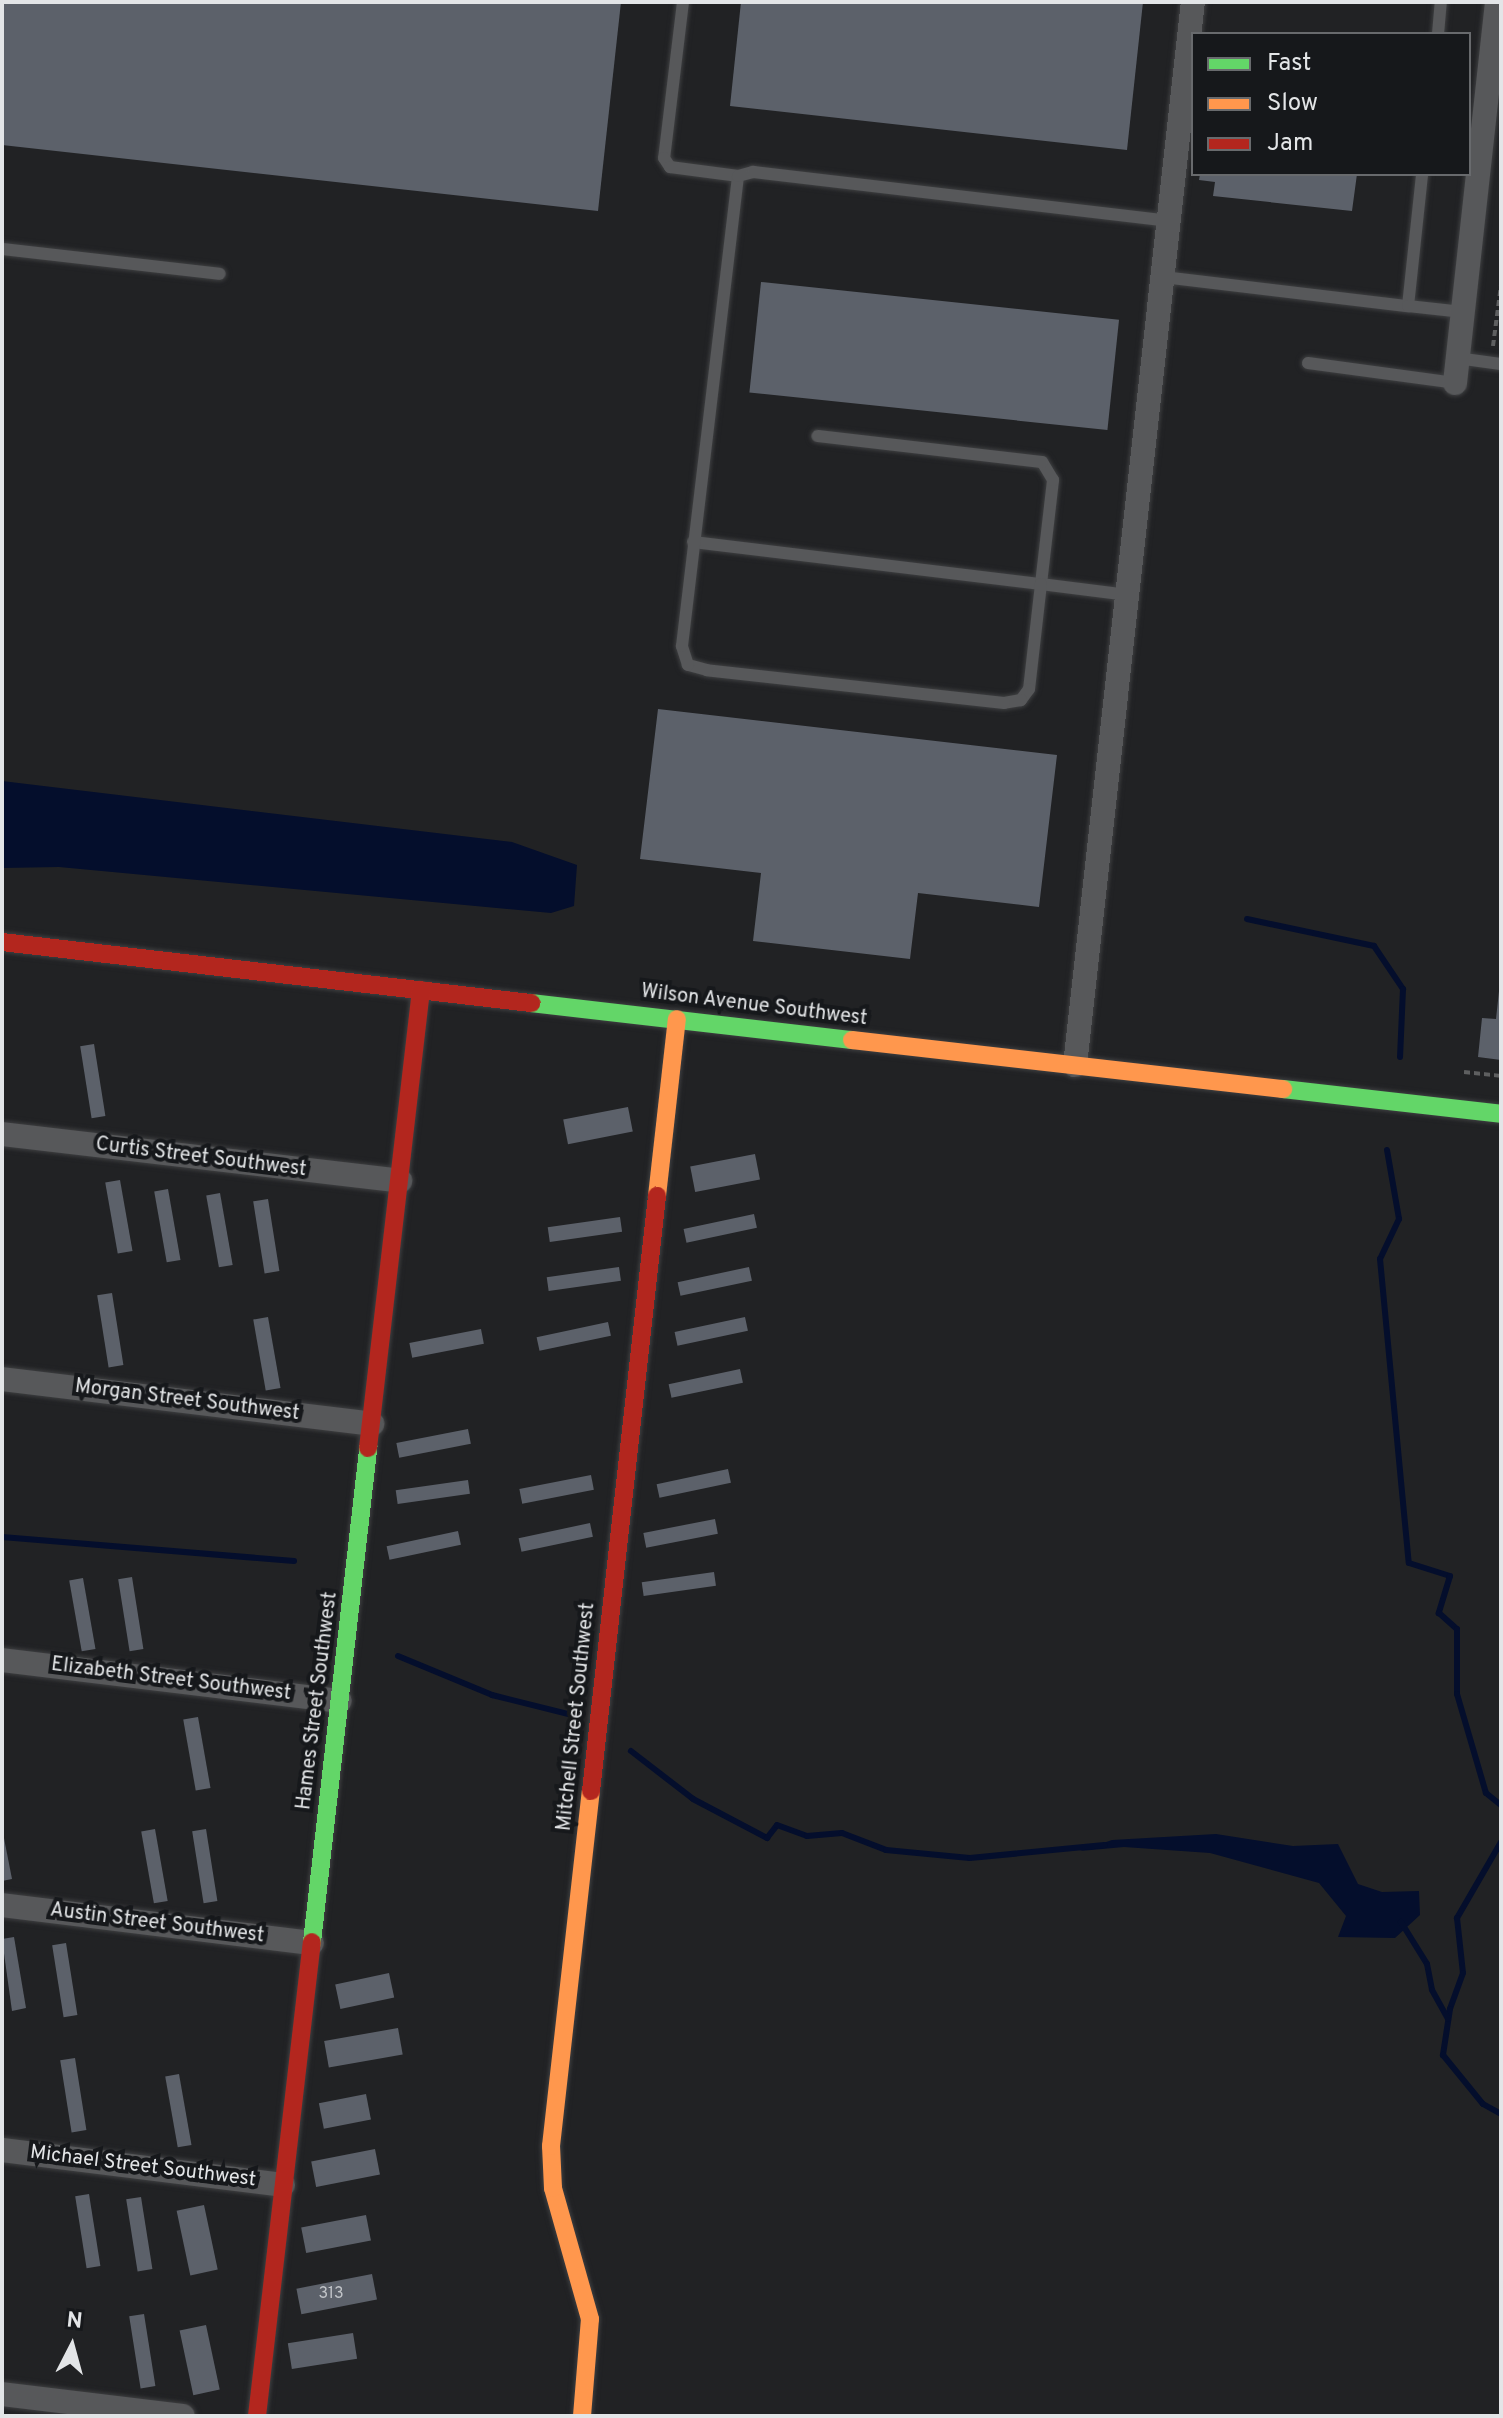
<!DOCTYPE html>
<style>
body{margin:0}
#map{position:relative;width:1503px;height:2418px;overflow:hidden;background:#212224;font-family:Overpass,sans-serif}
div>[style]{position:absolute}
.water>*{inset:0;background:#040e2c}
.stream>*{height:6px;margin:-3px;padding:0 3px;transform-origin:3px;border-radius:3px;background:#040e2c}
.building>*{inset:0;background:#5c616a;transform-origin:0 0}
.path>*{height:4px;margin-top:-2px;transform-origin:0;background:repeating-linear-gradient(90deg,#5e5f60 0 6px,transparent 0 10px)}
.roads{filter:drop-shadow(0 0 2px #3e3f41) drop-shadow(0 0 2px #3e3f41)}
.lane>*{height:12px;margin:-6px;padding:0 6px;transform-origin:6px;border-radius:6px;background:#57585a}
.street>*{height:24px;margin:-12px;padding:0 12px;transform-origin:12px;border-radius:12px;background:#57585a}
.fast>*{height:18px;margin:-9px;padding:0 9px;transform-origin:9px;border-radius:9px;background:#63d668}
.slow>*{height:18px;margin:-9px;padding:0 9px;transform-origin:9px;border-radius:9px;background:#ff974d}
.jam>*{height:18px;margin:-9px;padding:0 9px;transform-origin:9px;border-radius:9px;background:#b3261e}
span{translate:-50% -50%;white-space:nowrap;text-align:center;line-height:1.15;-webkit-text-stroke:8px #16181b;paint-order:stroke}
.number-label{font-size:16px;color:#c1c4c8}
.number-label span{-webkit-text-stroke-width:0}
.street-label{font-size:20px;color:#e3e5e7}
.frame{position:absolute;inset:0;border:4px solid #e3e5e7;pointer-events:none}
.legend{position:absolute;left:1191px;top:32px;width:280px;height:144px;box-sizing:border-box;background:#16181b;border:2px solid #686a6d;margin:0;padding:10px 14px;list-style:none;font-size:24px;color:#e3e5e7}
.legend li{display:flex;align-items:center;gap:16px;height:40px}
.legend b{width:40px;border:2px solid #686a6d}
.north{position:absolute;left:32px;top:2306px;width:80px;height:80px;-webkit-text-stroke:6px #16181b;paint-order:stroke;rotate:6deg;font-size:22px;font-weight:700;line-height:32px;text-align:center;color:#e3e5e7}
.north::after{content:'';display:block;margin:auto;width:28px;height:36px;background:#e3e5e7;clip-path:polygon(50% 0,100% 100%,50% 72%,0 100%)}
</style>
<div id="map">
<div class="water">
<i style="clip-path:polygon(2px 781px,512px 842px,577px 865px,574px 906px,551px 913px,59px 867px,2px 868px)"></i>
<i style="clip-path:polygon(1216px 1834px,1293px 1846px,1338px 1844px,1358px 1884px,1382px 1892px,1419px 1891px,1420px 1915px,1395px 1938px,1338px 1937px,1346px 1916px,1319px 1883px,1210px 1853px,1124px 1847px,1080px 1851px,1112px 1840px)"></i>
</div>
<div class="stream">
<i style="left:1247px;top:919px;width:130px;rotate:12deg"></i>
<i style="left:1374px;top:946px;width:52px;rotate:56deg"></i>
<i style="left:1403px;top:989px;width:68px;rotate:92.5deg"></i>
<i style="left:1387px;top:1150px;width:70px;rotate:80.1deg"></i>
<i style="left:1399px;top:1219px;width:44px;rotate:115.4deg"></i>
<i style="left:1380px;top:1259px;width:305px;rotate:84.6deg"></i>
<i style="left:1409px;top:1563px;width:43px;rotate:17.6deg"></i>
<i style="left:1450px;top:1576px;width:39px;rotate:107deg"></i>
<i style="left:1439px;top:1613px;width:24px;rotate:42deg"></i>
<i style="left:1457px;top:1629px;width:65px;rotate:90deg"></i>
<i style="left:1457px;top:1694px;width:103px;rotate:73.7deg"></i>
<i style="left:1486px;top:1793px;width:19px;rotate:39deg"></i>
<i style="left:2px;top:1537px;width:293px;rotate:4.7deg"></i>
<i style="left:398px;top:1656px;width:102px;rotate:22.5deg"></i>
<i style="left:492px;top:1695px;width:82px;rotate:14deg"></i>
<i style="left:631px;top:1751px;width:78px;rotate:37.7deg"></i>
<i style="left:693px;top:1799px;width:84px;rotate:27.8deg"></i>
<i style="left:767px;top:1838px;width:16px;rotate:-52deg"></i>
<i style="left:777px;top:1825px;width:32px;rotate:20deg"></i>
<i style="left:807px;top:1836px;width:35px;rotate:-5deg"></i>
<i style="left:842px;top:1833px;width:47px;rotate:21.1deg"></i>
<i style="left:886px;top:1850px;width:84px;rotate:5.4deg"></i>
<i style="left:970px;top:1858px;width:135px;rotate:-5.5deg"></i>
<i style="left:1501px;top:1842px;width:88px;rotate:120.1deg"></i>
<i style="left:1457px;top:1918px;width:55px;rotate:83.8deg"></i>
<i style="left:1463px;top:1973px;width:38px;rotate:110deg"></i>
<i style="left:1450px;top:2009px;width:47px;rotate:98.7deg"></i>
<i style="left:1443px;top:2055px;width:63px;rotate:50.8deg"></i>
<i style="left:1483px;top:2104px;width:21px;rotate:29deg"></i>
<i style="left:1401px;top:1922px;width:49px;rotate:58.2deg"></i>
<i style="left:1427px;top:1964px;width:26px;rotate:79deg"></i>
<i style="left:1432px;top:1990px;width:33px;rotate:61deg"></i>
</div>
<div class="building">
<i style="clip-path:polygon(2px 2px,621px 2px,598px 211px,2px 145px)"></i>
<i style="clip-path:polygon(741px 2px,1143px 2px,1127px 150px,730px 106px)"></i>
<i style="clip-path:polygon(1200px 174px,1357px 174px,1352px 211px,1213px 196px,1215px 182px,1199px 180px)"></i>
<i style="left:761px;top:282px;width:360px;height:111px;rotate:6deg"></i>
<i style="clip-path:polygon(658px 709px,1057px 755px,1039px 907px,918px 893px,910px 959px,753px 941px,761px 873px,640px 859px)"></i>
<i style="clip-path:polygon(1499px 991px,1501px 1060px,1478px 1057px,1482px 1018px,1496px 1019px)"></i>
<i style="left:94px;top:1044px;width:73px;height:14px;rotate:81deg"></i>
<i style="left:628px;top:1107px;width:25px;height:66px;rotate:79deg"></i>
<i style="left:755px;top:1154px;width:26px;height:66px;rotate:79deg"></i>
<i style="left:120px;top:1180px;width:72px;height:15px;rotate:80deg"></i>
<i style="left:168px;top:1189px;width:72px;height:14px;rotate:80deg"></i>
<i style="left:220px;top:1193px;width:73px;height:14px;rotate:80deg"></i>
<i style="left:268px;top:1199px;width:73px;height:15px;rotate:81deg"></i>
<i style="left:754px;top:1214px;width:14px;height:72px;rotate:78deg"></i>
<i style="left:620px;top:1217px;width:15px;height:73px;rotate:82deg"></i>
<i style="left:619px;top:1267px;width:14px;height:73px;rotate:82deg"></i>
<i style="left:749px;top:1267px;width:14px;height:73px;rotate:78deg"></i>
<i style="left:112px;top:1293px;width:73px;height:15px;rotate:81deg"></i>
<i style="left:268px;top:1317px;width:72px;height:15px;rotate:80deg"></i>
<i style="left:745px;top:1317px;width:14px;height:72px;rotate:78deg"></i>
<i style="left:608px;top:1322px;width:14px;height:73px;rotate:78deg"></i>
<i style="left:481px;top:1329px;width:15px;height:73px;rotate:79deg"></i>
<i style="left:740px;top:1369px;width:14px;height:73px;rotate:78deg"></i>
<i style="left:468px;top:1429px;width:15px;height:73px;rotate:79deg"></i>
<i style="left:728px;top:1469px;width:14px;height:73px;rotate:78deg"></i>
<i style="left:591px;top:1475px;width:15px;height:73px;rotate:79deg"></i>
<i style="left:468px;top:1480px;width:14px;height:73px;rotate:82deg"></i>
<i style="left:715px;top:1519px;width:15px;height:73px;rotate:79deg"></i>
<i style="left:590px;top:1523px;width:14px;height:73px;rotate:78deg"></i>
<i style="left:458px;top:1531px;width:14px;height:73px;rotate:78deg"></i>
<i style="left:714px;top:1572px;width:14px;height:73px;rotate:82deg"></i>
<i style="left:132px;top:1577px;width:73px;height:14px;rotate:81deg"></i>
<i style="left:83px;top:1578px;width:72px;height:14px;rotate:80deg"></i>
<i style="left:198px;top:1717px;width:72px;height:15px;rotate:80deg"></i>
<i style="clip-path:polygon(2px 1828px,12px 1879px,2px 1881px)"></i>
<i style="left:155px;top:1829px;width:73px;height:14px;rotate:80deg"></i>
<i style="left:206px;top:1829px;width:73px;height:14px;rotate:81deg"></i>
<i style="clip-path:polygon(14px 1937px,26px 2008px,12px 2011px,2px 1939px)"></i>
<i style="left:66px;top:1943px;width:73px;height:14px;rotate:81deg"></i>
<i style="left:389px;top:1973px;width:25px;height:55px;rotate:78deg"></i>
<i style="left:398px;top:2028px;width:27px;height:75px;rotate:80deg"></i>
<i style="left:75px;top:2058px;width:73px;height:15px;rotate:81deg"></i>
<i style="left:179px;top:2074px;width:72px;height:14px;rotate:80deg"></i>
<i style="left:366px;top:2094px;width:26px;height:48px;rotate:79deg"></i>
<i style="left:375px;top:2149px;width:26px;height:65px;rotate:79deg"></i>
<i style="left:89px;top:2194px;width:73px;height:14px;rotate:81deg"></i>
<i style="left:141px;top:2197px;width:73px;height:15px;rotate:81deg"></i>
<i style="left:204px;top:2205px;width:66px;height:28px;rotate:78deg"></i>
<i style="left:366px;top:2215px;width:26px;height:66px;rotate:79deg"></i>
<i style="left:372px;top:2274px;width:26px;height:77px;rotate:79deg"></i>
<i style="left:144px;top:2314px;width:73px;height:15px;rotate:81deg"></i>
<i style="left:206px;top:2325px;width:66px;height:27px;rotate:78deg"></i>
<i style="left:353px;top:2333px;width:26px;height:66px;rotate:81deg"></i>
</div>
<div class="path">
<i style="left:1493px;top:346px;width:62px;rotate:-82.5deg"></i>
<i style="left:1464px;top:1072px;width:37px;rotate:6deg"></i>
</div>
<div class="roads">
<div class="lane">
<i style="left:683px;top:2px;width:157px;rotate:96.9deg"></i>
<i style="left:664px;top:158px;width:11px;rotate:56deg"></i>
<i style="left:670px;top:167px;width:69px;rotate:7.5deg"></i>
<i style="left:1438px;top:34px;width:32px;rotate:-85deg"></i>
<i style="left:2px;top:249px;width:219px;rotate:6.5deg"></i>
<i style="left:1163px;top:277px;width:247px;rotate:6.8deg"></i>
<i style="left:1408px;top:306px;width:133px;rotate:-83.9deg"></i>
<i style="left:1408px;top:306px;width:55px;rotate:6.2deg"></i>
<i style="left:1457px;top:358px;width:44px;rotate:7.8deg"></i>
<i style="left:1308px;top:363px;width:148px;rotate:7.7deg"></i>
<i style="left:693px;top:542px;width:351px;rotate:6.9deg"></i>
<i style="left:1041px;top:584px;width:105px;rotate:-83.4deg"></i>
<i style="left:1053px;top:480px;width:21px;rotate:-121deg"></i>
<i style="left:1042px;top:462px;width:226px;rotate:-173.4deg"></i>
<i style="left:1128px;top:595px;width:88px;rotate:-172.8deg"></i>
<i style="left:1041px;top:584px;width:106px;rotate:96.5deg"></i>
<i style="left:1029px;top:689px;width:14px;rotate:126deg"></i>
<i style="left:1021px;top:700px;width:17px;rotate:170deg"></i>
<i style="left:1004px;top:703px;width:299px;rotate:-173.7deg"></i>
<i style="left:707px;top:670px;width:20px;rotate:-165deg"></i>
<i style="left:688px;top:665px;width:20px;rotate:-108deg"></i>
<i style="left:682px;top:646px;width:473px;rotate:-83.2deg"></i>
<i style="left:738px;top:176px;width:16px;rotate:-15deg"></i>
<i style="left:753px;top:172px;width:418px;rotate:6.7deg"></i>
</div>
<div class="street">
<i style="left:1455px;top:383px;width:383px;rotate:-83.7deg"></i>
<i style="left:1075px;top:1065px;width:1070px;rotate:-83.67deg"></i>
<i style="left:2px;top:1134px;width:401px;rotate:6.7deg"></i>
<i style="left:2px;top:1379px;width:373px;rotate:6.9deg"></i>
<i style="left:2px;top:1660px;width:340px;rotate:6.9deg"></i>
<i style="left:2px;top:1905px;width:312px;rotate:7deg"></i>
<i style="left:2px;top:2150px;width:283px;rotate:7.1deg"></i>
<i style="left:2px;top:2394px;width:182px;rotate:6.9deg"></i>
</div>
<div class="fast">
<i style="left:531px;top:1003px;width:323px;rotate:6.6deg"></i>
<i style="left:1283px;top:1089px;width:219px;rotate:6.5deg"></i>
<i style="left:312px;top:1942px;width:497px;rotate:-83.5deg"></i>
</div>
<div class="slow">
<i style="left:852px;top:1040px;width:434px;rotate:6.5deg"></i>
<i style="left:657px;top:1196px;width:178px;rotate:-83.6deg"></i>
<i style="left:582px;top:2416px;width:97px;rotate:-85.3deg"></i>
<i style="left:590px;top:2319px;width:136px;rotate:-105.8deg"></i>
<i style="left:553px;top:2188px;width:42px;rotate:-92.7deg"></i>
<i style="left:551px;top:2146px;width:357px;rotate:-83.6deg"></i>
</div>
<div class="jam">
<i style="left:2px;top:942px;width:533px;rotate:6.58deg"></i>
<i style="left:368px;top:1448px;width:461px;rotate:-83.4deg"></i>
<i style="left:591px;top:1791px;width:599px;rotate:-83.67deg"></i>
<i style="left:257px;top:2416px;width:477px;rotate:-83.4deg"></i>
</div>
</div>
<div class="number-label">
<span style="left:331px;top:2294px">313</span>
</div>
<div class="street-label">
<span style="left:754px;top:1006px;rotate:7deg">Wilson Avenue Southwest</span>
<span style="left:201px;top:1158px;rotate:7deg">Curtis Street Southwest</span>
<span style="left:187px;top:1401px;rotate:7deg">Morgan Street Southwest</span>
<span style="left:171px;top:1680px;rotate:7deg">Elizabeth Street Southwest</span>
<span style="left:318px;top:1701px;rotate:-83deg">Hames Street Southwest</span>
<span style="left:577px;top:1717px;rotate:-84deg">Mitchell Street Southwest</span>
<span style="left:157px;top:1924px;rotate:7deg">Austin Street Southwest</span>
<span style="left:143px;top:2167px;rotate:7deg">Michael Street Southwest</span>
</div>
<div class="frame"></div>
<ul class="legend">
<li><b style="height:10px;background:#63d668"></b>Fast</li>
<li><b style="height:10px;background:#ff974d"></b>Slow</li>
<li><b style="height:10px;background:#b3261e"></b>Jam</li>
</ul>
<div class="north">N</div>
</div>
